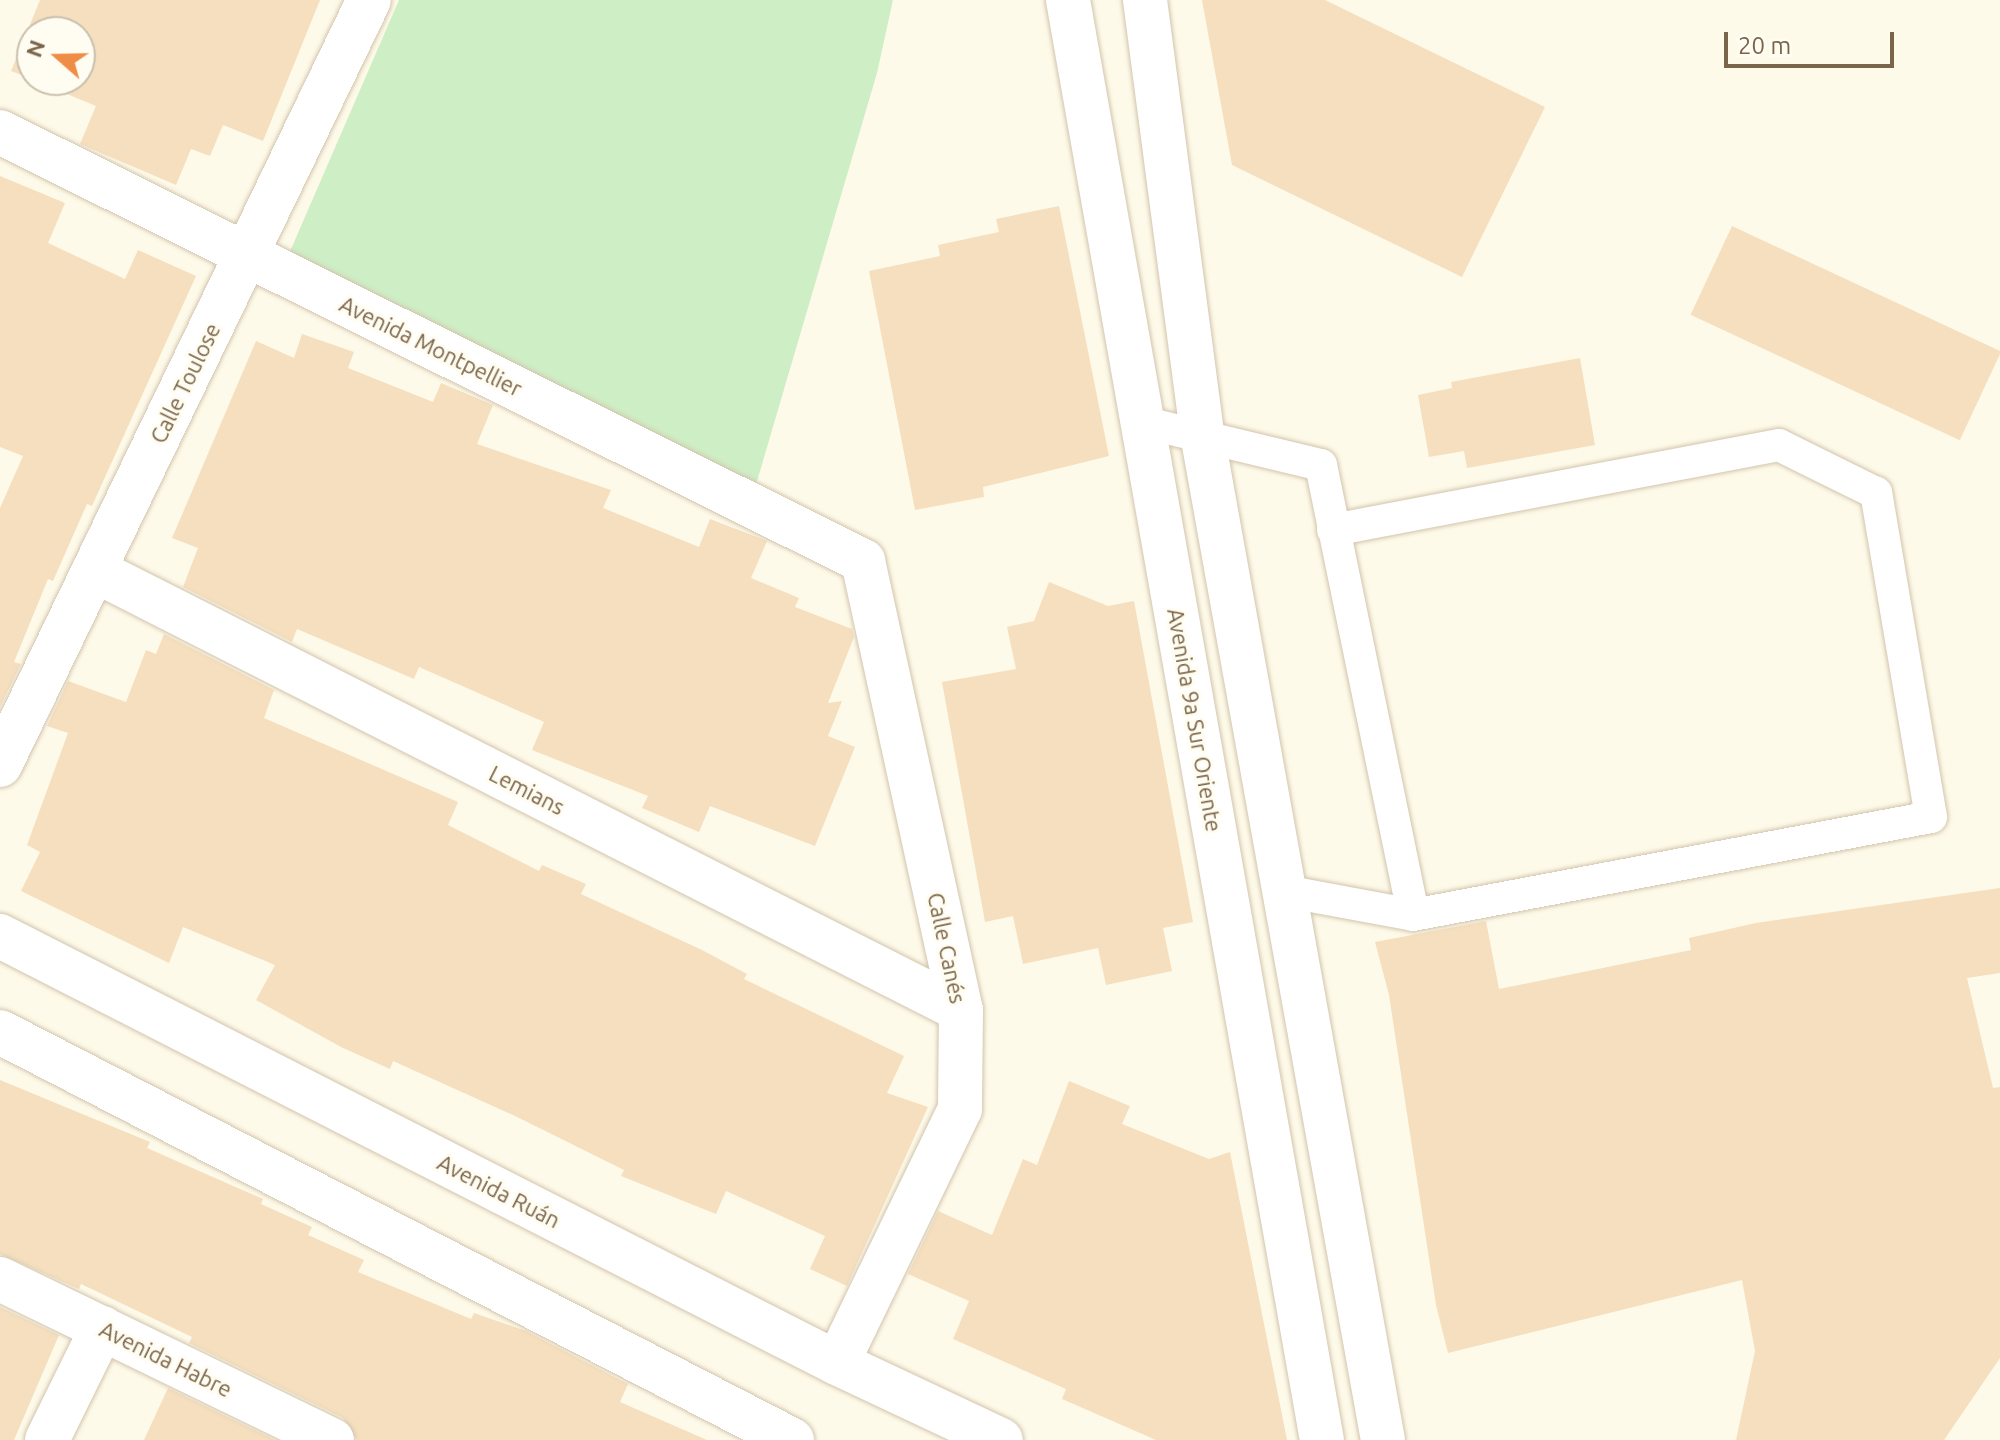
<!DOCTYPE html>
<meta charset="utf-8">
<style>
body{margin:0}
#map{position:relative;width:2000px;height:1440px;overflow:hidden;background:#fefae9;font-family:Ubuntu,sans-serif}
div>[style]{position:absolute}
.green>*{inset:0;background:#ceeec6}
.building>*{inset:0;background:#f5dfbf;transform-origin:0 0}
.roads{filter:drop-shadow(0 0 2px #d2c4ad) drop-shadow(0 0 2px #d2c4ad)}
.service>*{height:32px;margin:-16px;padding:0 16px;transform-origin:16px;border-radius:16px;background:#fff}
.pedestrian>*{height:44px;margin:-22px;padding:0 22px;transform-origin:22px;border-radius:22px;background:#fff}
.minor>*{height:44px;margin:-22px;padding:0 22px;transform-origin:22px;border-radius:22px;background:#fff}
.secondary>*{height:44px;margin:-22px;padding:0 22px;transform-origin:22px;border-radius:22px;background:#fff}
span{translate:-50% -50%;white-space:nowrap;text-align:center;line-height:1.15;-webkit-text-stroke:6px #fffcf1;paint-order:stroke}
.street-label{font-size:22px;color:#7b654a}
.north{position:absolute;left:16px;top:16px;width:80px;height:80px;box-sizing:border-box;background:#fffcf1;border:2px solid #cac0ae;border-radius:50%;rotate:290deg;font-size:22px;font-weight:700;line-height:32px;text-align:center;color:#7b654a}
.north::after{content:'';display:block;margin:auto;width:28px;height:36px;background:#ef8d47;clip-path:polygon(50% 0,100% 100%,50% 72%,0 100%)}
.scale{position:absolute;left:1724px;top:32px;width:170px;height:36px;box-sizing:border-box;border:4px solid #7b654a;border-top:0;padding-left:10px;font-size:24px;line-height:28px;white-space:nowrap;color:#7b654a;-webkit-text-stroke:6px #fffcf1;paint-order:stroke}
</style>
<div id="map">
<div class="green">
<i style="clip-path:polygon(399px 0,893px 0,877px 73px,750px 505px,285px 263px)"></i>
</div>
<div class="building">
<i style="clip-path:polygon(40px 0,320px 0,263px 141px,223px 125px,210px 156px,191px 149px,176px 185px,80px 144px,96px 106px,33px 80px,80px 80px,80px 32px,32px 32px,32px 79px,11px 71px)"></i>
<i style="clip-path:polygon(1202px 0,1325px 0,1545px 107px,1462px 277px,1232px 165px)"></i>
<i style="clip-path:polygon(0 176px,65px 203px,48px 243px,125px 279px,138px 250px,196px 276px,92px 506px,87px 504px,53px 581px,48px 579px,14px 662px,21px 664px,0 707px,0 508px,23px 456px,0 447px)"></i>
<i style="clip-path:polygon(1059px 206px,1109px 456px,983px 487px,984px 497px,915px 510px,869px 271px,940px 256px,938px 245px,999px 232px,996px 219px)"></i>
<i style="left:1732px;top:226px;width:297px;height:98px;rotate:25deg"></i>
<i style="clip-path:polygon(302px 334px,354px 352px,348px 368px,433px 402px,441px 383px,493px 405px,477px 444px,611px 490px,603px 508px,699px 547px,710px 519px,767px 541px,751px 578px,799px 598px,795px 607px,852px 629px,854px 637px,828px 703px,842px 701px,828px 736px,855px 747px,815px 846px,710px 806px,699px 832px,642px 808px,648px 796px,532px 750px,544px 722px,419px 667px,414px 679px,297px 629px,292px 642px,183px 587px,198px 548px,172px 538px,256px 341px,294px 358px)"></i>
<i style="clip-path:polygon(1580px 358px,1595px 445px,1467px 468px,1464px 451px,1429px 457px,1418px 395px,1452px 388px,1451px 382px)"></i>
<i style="clip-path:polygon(1049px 582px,1108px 606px,1134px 601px,1193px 922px,1163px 928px,1172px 971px,1106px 985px,1098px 948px,1023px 964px,1013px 916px,985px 922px,942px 682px,1016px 669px,1007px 627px,1034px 621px)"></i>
<i style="clip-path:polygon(164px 634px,274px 690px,264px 718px,458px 802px,448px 825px,539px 871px,542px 865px,586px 884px,581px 894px,702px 950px,747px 974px,744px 979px,904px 1056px,887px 1093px,928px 1107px,847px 1286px,810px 1269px,825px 1236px,726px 1191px,716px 1214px,621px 1176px,624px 1170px,513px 1115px,393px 1061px,390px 1069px,341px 1047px,256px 1000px,275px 965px,183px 927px,169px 963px,21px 891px,40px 852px,27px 845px,68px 733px,47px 726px,68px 681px,126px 702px,146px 650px,156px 654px)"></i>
<i style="clip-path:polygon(2000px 888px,2000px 973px,1967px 978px,1993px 1088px,2000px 1087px,2000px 1358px,1944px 1440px,1736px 1440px,1755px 1351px,1742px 1280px,1448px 1353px,1436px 1305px,1389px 995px,1375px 942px,1486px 921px,1499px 989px,1691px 950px,1689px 938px,1756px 923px)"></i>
<i style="clip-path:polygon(0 1080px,150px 1142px,147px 1148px,263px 1199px,261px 1204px,312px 1227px,308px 1235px,364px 1260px,358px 1272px,471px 1319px,474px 1313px,526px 1331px,628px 1384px,620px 1402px,707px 1440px,357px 1440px,343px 1418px,189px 1343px,192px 1337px,81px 1284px,79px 1289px,0 1254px)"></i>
<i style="clip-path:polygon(1069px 1081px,1130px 1106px,1122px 1124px,1209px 1159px,1230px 1152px,1287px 1440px,1156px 1440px,1062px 1399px,1066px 1389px,953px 1339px,969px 1301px,908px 1274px,938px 1211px,992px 1235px,1023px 1159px,1037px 1165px)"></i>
<i style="clip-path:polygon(0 1307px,59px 1335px,14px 1440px,0 1440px)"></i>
<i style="clip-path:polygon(168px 1388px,275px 1440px,144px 1440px)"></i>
</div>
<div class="roads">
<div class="service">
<i style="left:1142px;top:422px;width:184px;rotate:13.5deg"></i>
<i style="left:1321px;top:465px;width:459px;rotate:78.4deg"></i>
<i style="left:1284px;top:891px;width:131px;rotate:10.5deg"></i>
<i style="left:1413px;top:915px;width:527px;rotate:-10.71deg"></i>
<i style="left:1931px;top:817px;width:329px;rotate:-99.6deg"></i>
<i style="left:1876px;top:493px;width:108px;rotate:-153.7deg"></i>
<i style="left:1779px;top:445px;width:454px;rotate:169.2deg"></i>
</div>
<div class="pedestrian">
<i style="left:0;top:1032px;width:891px;rotate:27.26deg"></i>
</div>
<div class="minor">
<i style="left:0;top:132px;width:964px;rotate:26.43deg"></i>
<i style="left:863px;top:561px;width:460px;rotate:77.7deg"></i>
<i style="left:961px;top:1010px;width:99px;rotate:90.6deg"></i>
<i style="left:960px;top:1109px;width:282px;rotate:115.8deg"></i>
<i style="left:94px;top:570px;width:972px;rotate:26.91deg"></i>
<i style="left:0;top:765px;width:849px;rotate:-64.25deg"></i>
<i style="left:0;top:936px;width:940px;rotate:27.03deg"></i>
<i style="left:837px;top:1363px;width:181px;rotate:25.2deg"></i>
<i style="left:0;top:1279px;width:369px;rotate:25.9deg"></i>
<i style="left:47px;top:1440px;width:125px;rotate:-63.8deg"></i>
</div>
<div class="secondary">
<i style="left:1068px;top:0;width:1462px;rotate:80deg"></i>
<i style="left:1145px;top:0;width:443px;rotate:82.5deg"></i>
<i style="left:1203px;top:439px;width:1017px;rotate:79.81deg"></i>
</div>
</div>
<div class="street-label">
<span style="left:431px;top:346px;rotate:26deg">Avenida Montpellier</span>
<span style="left:185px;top:383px;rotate:-64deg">Calle Toulose</span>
<span style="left:1195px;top:720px;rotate:80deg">Avenida 9a Sur Oriente</span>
<span style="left:527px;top:790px;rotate:27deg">Lemians</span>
<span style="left:947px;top:948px;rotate:78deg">Calle Canés</span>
<span style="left:499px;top:1191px;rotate:27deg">Avenida Ruán</span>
<span style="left:166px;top:1359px;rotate:26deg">Avenida Habre</span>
</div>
<div class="north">N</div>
<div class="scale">20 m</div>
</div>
